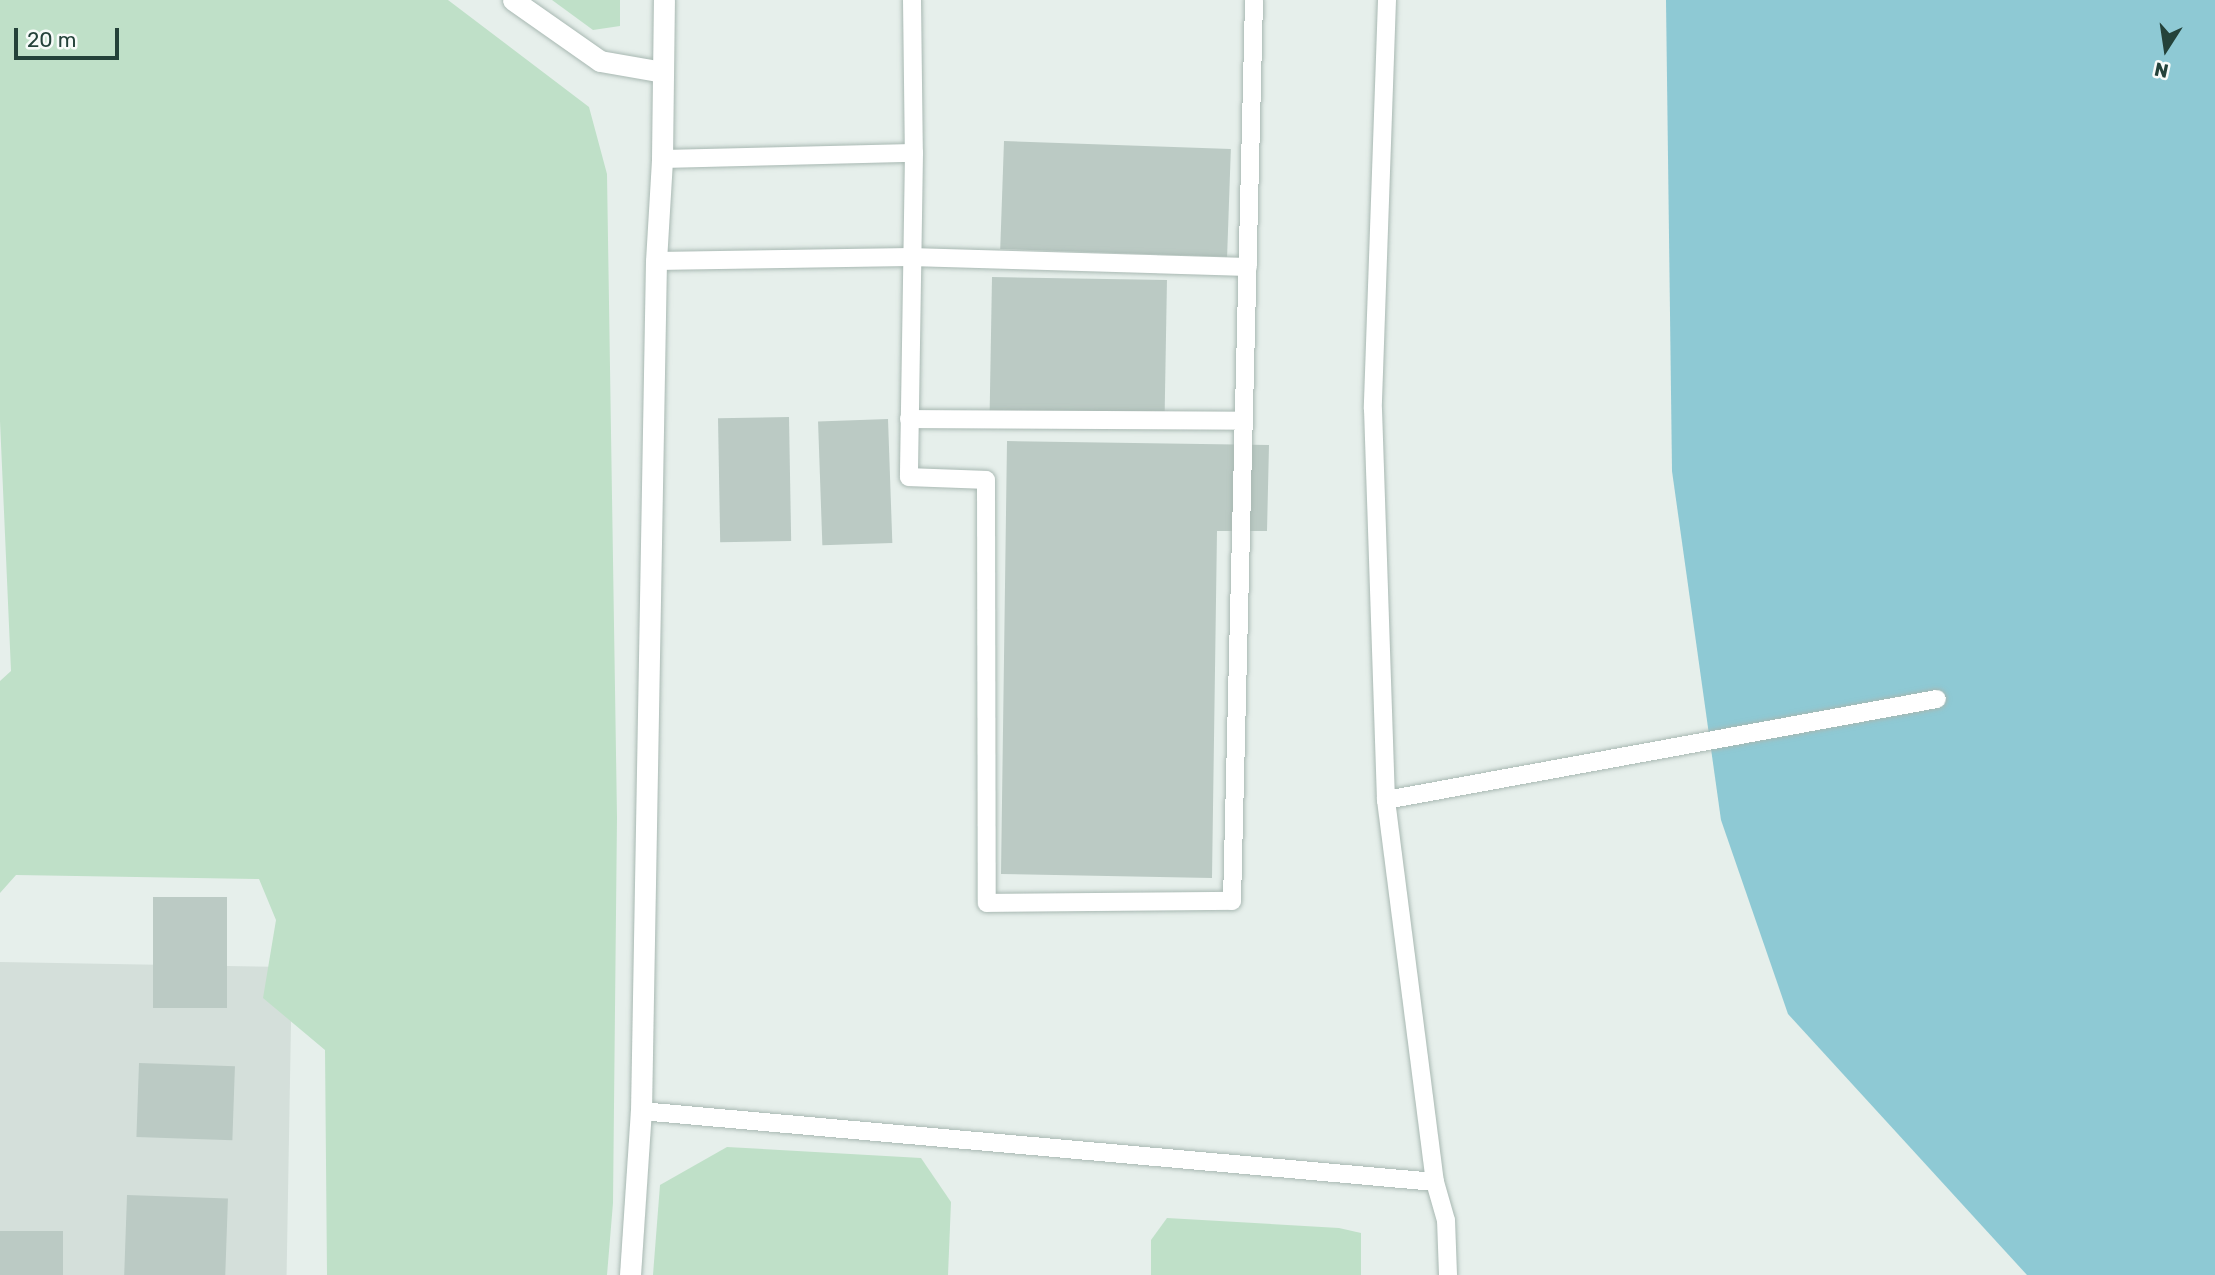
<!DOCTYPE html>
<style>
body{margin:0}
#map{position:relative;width:2215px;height:1275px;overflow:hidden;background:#e6efeb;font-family:Rubik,sans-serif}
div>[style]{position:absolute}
.built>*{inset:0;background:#d4dfda;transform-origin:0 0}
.green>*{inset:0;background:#bfe0c8}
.water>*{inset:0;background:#8ec9d4}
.building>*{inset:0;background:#bbcac4;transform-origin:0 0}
.roads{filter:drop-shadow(0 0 2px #a8b8b2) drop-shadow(0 0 2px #a8b8b2)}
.service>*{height:18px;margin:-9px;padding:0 9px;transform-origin:9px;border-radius:9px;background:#fff}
.minor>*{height:21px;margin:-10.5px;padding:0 10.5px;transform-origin:10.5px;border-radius:10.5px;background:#fff}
.tertiary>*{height:21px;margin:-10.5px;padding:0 10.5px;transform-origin:10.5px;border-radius:10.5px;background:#fff}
span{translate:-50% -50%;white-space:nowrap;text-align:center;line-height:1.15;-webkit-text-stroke:5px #f7fbf9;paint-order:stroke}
.north{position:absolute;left:2131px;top:14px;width:70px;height:70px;-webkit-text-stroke:5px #f7fbf9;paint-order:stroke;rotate:192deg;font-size:19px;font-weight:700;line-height:28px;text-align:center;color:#24423a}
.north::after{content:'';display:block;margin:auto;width:24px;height:32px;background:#24423a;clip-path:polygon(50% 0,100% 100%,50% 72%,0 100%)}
.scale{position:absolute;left:14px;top:28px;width:105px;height:32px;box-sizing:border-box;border:4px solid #24423a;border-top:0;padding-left:9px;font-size:21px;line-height:24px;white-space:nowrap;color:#24423a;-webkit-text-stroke:5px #f7fbf9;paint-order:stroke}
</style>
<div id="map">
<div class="built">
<i style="left:0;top:962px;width:292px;height:313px;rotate:1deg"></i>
</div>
<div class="green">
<i style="clip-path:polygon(0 0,448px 0,589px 107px,607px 174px,617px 817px,613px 1203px,607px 1275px,327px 1275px,325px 1050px,263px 998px,276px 920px,259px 879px,16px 875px,0 893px,0 681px,11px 671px,0 421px)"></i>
<i style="clip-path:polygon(552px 0,620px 0,620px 26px,593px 30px)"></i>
<i style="clip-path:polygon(727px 1147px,921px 1158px,951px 1202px,948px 1275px,653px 1275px,660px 1185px)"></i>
<i style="clip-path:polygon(1167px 1218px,1339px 1228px,1361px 1233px,1361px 1275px,1151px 1275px,1151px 1240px)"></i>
</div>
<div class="water">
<i style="clip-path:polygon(1666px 0,2215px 0,2215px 1275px,2027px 1275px,1788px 1014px,1721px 820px,1672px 471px)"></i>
</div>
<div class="building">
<i style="left:1004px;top:141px;width:227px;height:108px;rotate:2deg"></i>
<i style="left:992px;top:277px;width:175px;height:135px;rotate:1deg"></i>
<i style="left:789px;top:417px;width:124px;height:71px;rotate:89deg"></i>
<i style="left:888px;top:419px;width:124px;height:70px;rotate:88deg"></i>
<i style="clip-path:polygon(1007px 441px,1269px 445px,1267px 531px,1217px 531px,1212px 878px,1001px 874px)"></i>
<i style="left:153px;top:897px;width:74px;height:111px"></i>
<i style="left:139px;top:1063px;width:96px;height:74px;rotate:2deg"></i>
<i style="left:127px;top:1195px;width:101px;height:80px;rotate:2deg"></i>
<i style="left:0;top:1231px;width:63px;height:44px"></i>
</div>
<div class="roads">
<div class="service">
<i style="left:912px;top:0;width:153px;rotate:89.3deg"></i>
<i style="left:914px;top:153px;width:324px;rotate:90.9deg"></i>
<i style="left:909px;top:477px;width:77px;rotate:2.2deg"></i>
<i style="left:986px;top:480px;width:423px;rotate:89.9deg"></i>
<i style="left:987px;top:903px;width:245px;rotate:-0.5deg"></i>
<i style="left:1232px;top:901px;width:901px;rotate:-88.6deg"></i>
<i style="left:1387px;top:0;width:409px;rotate:92deg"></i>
<i style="left:1373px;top:409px;width:391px;rotate:88.1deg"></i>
<i style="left:1386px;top:800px;width:385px;rotate:82.7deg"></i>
<i style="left:662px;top:159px;width:252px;rotate:-1.4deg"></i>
<i style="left:656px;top:261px;width:254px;rotate:-0.9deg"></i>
<i style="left:910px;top:257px;width:338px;rotate:1.7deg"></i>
<i style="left:909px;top:419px;width:335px;rotate:0.3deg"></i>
<i style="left:1386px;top:800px;width:560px;rotate:-10.39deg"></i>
<i style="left:641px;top:1111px;width:797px;rotate:5.11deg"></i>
<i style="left:1435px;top:1182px;width:40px;rotate:74deg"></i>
<i style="left:1446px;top:1220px;width:55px;rotate:87.9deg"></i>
</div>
<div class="minor">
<i style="left:513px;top:0;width:106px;rotate:35deg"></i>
<i style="left:600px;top:61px;width:64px;rotate:9.9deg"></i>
<i style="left:630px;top:1275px;width:164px;rotate:-86.2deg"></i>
</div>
<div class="tertiary">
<i style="left:641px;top:1111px;width:850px;rotate:-88.99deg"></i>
<i style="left:656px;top:261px;width:102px;rotate:-86.6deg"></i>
<i style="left:662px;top:159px;width:159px;rotate:-89.3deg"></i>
</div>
</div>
<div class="north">N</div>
<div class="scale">20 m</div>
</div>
